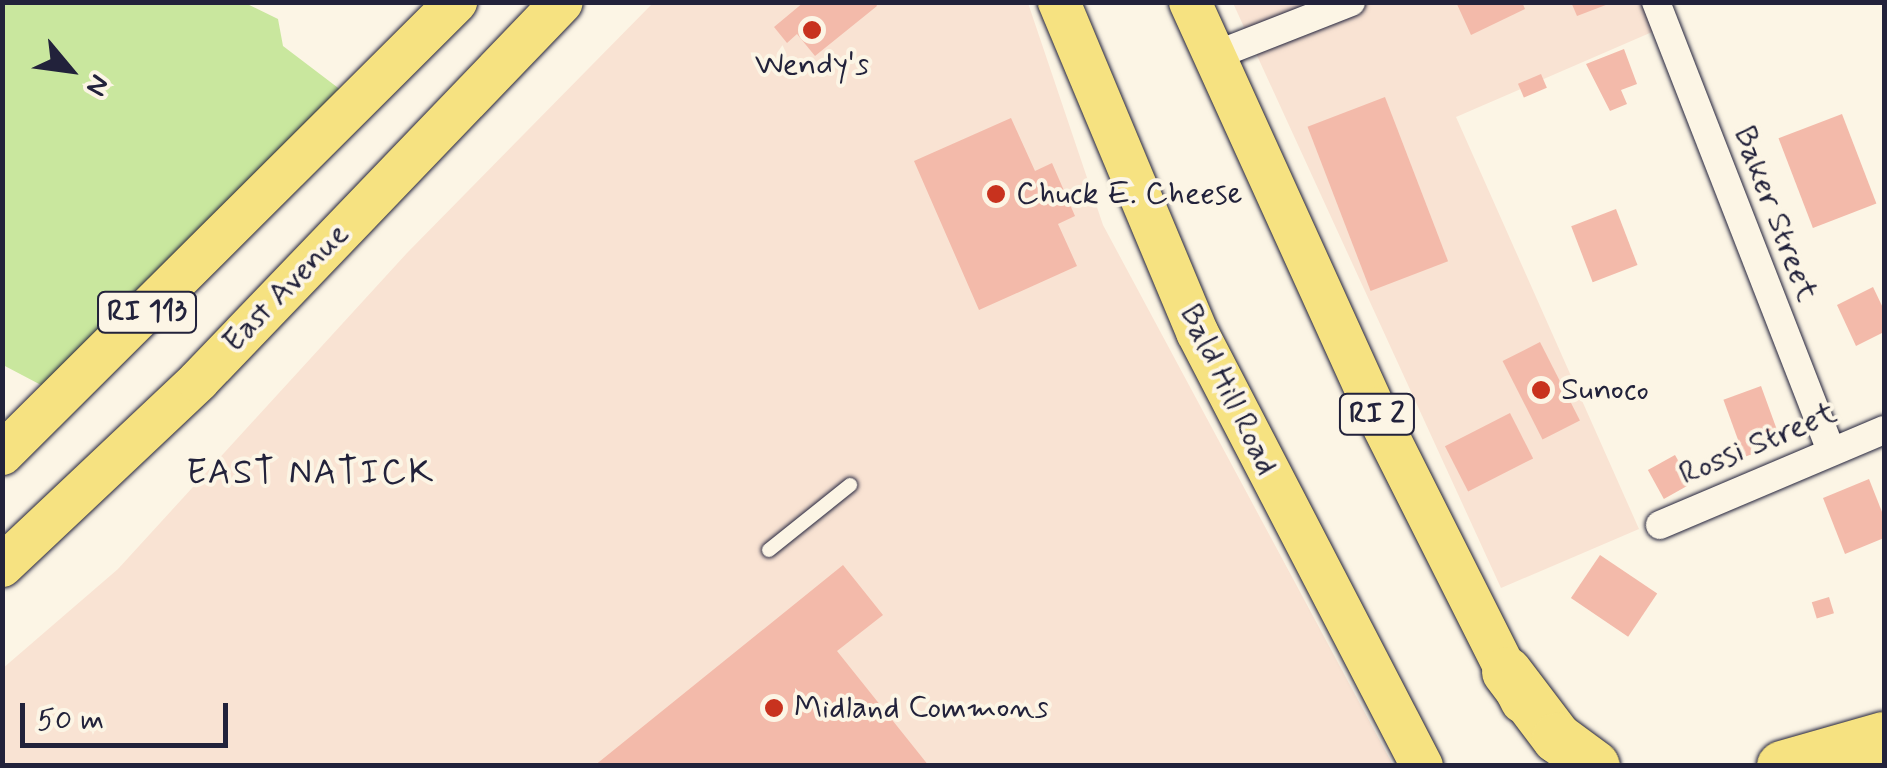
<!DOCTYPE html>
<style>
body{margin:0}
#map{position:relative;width:1887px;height:768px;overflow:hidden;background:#fcf5e5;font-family:Mynerve,sans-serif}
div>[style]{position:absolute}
.built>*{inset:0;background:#f9e3d3}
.green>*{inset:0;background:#c9e79e}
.building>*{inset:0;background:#f3baaa;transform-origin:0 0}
.roads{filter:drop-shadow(0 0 2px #22223b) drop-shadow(0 0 2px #22223b)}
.service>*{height:14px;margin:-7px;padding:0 7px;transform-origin:7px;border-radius:7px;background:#fcf5e5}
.minor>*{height:28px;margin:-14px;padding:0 14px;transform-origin:14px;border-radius:14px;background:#fcf5e5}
.primary>*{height:42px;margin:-21px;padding:0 21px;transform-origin:21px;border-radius:21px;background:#f6e281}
.motorway>*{height:50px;margin:-25px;padding:0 25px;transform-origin:25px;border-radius:25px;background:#f6e281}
.dots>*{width:28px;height:28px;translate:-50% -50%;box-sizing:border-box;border:5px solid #fcf5e5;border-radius:50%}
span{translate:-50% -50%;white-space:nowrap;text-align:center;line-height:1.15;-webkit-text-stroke:8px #fcf5e5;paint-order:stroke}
.shield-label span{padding:2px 8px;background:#fcf5e5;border:2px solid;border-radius:8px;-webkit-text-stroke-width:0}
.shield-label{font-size:30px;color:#22223b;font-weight:700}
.poi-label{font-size:32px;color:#22223b}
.left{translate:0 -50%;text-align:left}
.street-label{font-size:32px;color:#22223b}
.neighbourhood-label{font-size:35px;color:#22223b;letter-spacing:2.5px}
.frame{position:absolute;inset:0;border:5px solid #22223b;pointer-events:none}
.north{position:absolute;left:20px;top:20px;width:100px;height:100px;-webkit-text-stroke:8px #fcf5e5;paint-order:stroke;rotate:119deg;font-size:28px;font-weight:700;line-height:40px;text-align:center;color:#22223b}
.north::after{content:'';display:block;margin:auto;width:35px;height:45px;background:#22223b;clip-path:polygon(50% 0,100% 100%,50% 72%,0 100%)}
.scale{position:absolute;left:20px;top:703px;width:208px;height:45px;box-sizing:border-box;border:5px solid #22223b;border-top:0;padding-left:12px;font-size:30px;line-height:35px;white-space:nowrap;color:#22223b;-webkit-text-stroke:8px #fcf5e5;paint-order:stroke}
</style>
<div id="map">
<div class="built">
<i style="clip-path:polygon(653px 3px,1028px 3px,1103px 225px,1393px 765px,3px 765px,2px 669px,118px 569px,407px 253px)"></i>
<i style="clip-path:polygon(1233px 3px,1659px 3px,1666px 26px,1456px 117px,1639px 529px,1501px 588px)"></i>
</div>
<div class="green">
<i style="clip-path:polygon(2px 3px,245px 3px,278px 19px,283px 46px,358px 103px,60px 395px,3px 365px)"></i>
</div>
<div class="building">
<i style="clip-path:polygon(804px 2px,875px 2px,877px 6px,815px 56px,797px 34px,787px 43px,774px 27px)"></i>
<i style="clip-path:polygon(1456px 2px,1522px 2px,1525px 9px,1471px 35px)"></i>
<i style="clip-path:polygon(1571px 2px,1611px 2px,1611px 3px,1577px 16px)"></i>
<i style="clip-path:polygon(1624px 49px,1637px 84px,1621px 90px,1627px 104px,1610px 111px,1586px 64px)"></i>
<i style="left:1541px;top:74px;width:15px;height:25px;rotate:67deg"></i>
<i style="left:1385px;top:97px;width:176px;height:83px;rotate:69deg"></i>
<i style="left:1842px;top:114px;width:96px;height:68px;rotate:69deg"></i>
<i style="clip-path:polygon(1011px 118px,1035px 171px,1052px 163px,1075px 216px,1058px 224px,1077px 266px,979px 310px,914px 161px)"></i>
<i style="left:1616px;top:209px;width:60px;height:48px;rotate:69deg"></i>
<i style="clip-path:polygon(1873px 287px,1884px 310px,1884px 332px,1856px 346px,1837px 305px)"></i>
<i style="left:1540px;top:342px;width:88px;height:42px;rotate:63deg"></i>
<i style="left:1761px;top:386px;width:61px;height:40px;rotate:70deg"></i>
<i style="left:1510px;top:413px;width:51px;height:73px;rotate:63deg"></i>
<i style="left:1675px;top:455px;width:33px;height:31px;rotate:61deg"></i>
<i style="clip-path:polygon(1869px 479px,1884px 517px,1884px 538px,1845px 554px,1823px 498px)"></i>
<i style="left:1600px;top:555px;width:69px;height:52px;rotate:34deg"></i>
<i style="clip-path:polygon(843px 565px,883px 615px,837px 651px,929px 766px,594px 766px)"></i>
<i style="left:1829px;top:597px;width:17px;height:18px;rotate:73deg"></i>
</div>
<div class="roads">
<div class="service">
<i style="left:769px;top:550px;width:104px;rotate:-38.7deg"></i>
</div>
<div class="minor">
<i style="left:1656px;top:2px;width:481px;rotate:68.7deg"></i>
<i style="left:1216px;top:55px;width:145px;rotate:-21.4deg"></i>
<i style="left:1660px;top:525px;width:243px;rotate:-23deg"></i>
</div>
<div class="primary">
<i style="left:1059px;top:2px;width:358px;rotate:67.3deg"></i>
<i style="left:1197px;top:332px;width:489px;rotate:62.6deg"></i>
<i style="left:1190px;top:2px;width:446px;rotate:65.6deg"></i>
<i style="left:1374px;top:408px;width:329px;rotate:63.3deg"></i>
<i style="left:2px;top:454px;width:641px;rotate:-44.87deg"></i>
<i style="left:2px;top:566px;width:270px;rotate:-43.3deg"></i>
<i style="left:198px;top:381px;width:525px;rotate:-46.16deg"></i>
</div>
<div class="motorway">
<i style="left:1507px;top:672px;width:83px;rotate:52.9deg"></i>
<i style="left:1557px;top:738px;width:47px;rotate:36.4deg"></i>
<i style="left:1782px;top:766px;width:106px;rotate:-15.9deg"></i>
</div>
</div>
<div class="dots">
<i style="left:812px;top:30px;background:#c8321e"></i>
<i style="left:996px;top:194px;background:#c8321e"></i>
<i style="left:1541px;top:390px;background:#c8321e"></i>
<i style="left:774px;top:708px;background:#c8321e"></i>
</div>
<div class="shield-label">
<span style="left:147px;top:312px">RI 113</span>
<span style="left:1377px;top:414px">RI 2</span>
</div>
<div class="poi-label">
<span style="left:812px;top:65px">Wendy's</span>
<span class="left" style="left:1016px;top:194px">Chuck E. Cheese</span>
<span class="left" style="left:1561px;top:390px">Sunoco</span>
<span class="left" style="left:794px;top:708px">Midland Commons</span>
</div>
<div class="street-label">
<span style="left:1775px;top:214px;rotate:69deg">Baker Street</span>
<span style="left:286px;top:288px;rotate:-46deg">East Avenue</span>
<span style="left:1228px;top:390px;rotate:64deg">Bald Hill Road</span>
<span style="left:1758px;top:444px;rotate:-23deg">Rossi Street</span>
</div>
<div class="neighbourhood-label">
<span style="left:311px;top:473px">EAST NATICK</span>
</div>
<div class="frame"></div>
<div class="north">N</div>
<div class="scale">50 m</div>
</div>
